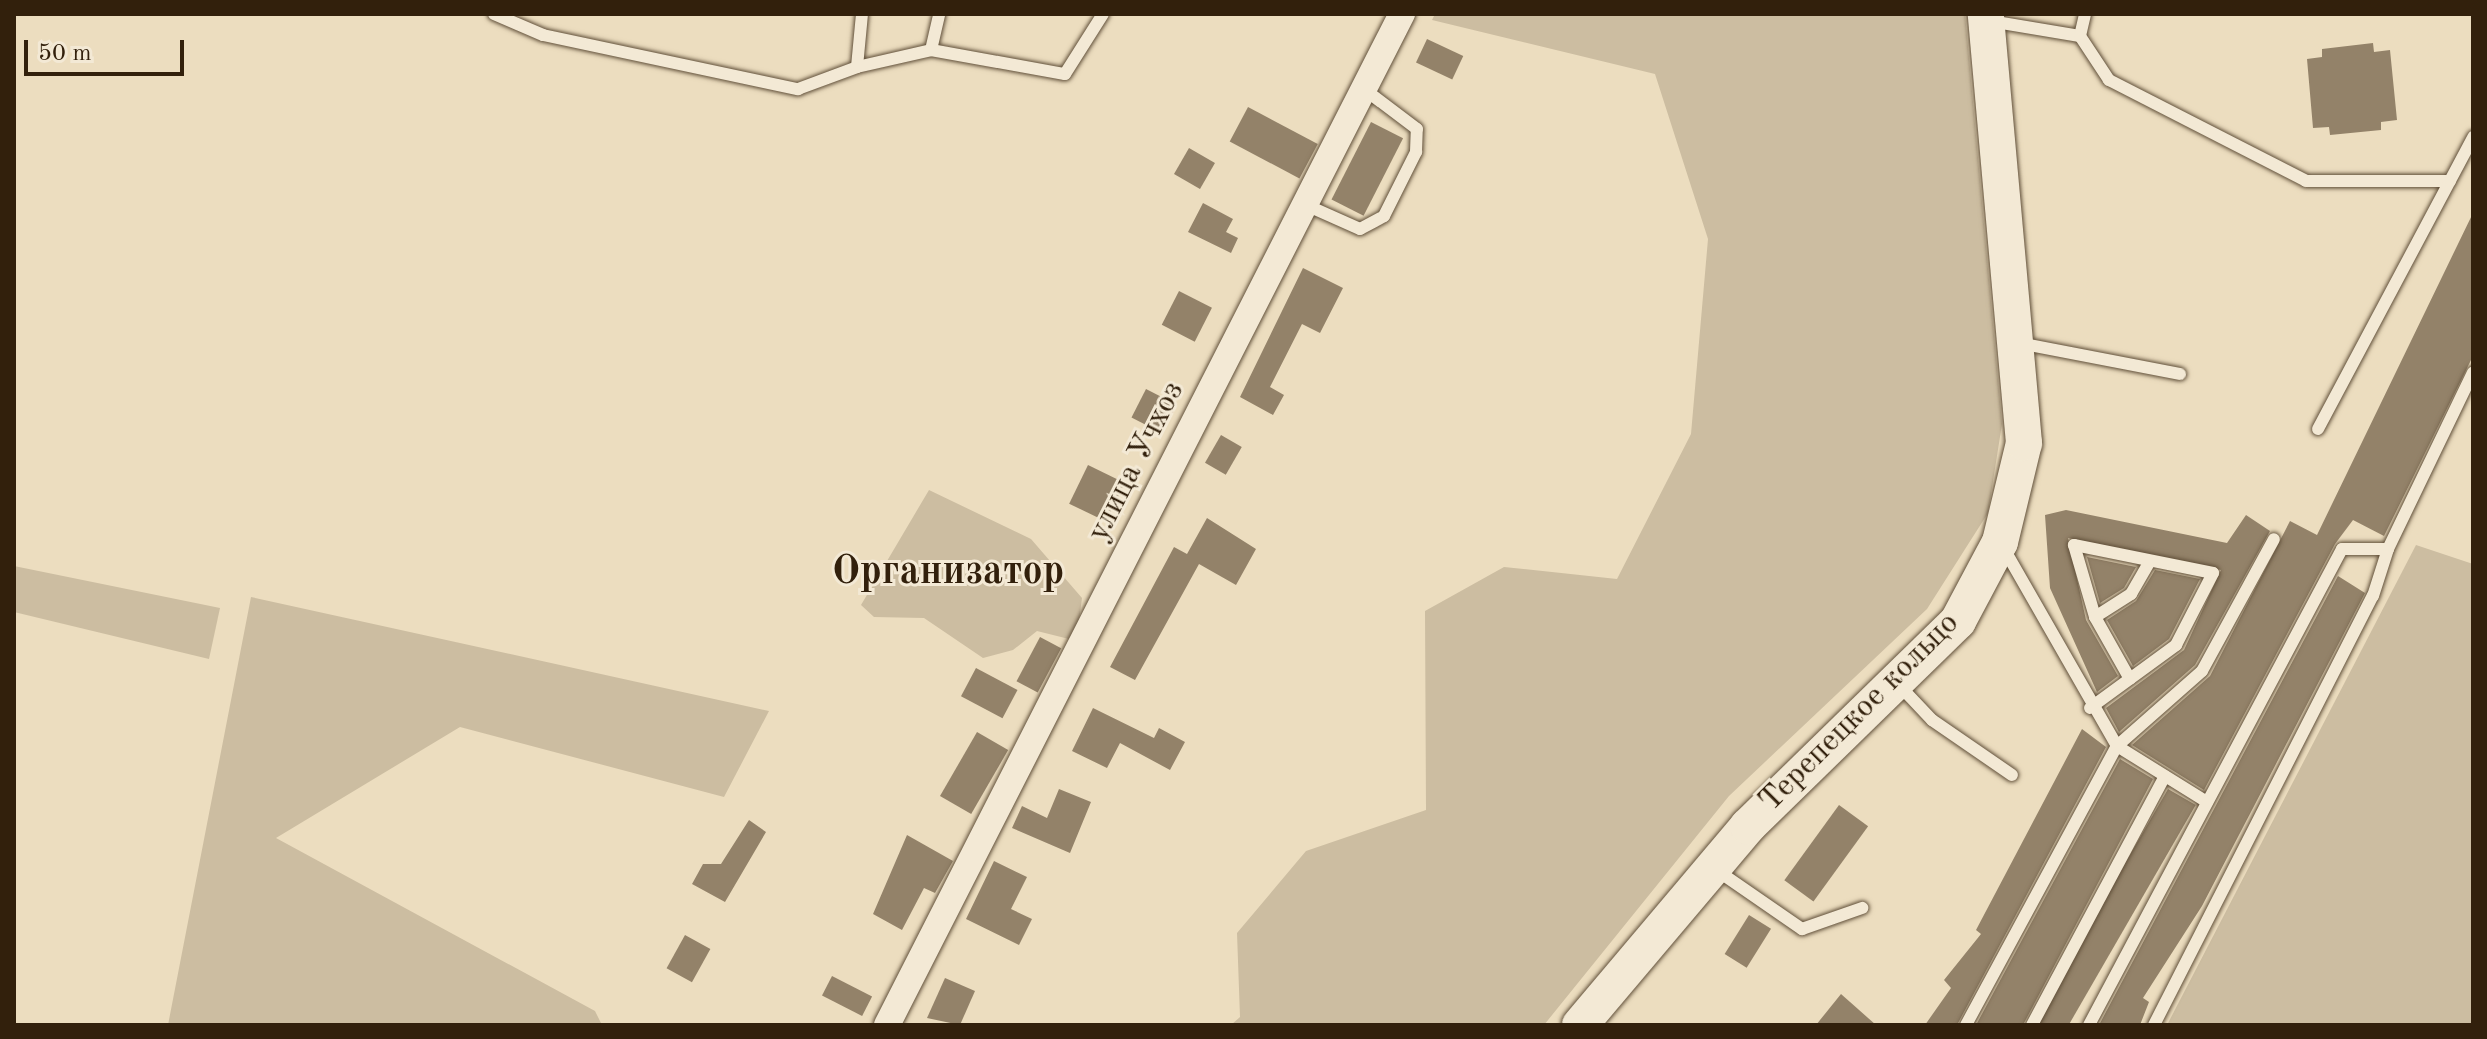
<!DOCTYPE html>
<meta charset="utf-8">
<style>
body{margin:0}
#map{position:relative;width:2487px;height:1039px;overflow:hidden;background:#ecddbf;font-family:"Old Standard TT",serif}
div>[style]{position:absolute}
.green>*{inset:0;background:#ccbda1}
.building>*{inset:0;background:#938269;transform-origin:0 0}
.roads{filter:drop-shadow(0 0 2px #604f39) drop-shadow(0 0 2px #604f39)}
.lane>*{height:12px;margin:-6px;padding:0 6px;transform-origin:6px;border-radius:6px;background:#f3e9d5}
.street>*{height:26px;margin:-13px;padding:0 13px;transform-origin:13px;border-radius:13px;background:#f3e9d5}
.secondary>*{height:36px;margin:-18px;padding:0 18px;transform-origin:18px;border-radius:18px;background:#f3e9d5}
span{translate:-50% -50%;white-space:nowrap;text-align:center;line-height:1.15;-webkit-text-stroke:6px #f3e9d5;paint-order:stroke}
.street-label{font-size:32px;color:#32200c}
.district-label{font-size:40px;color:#32200c;font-weight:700}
.frame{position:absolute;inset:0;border:16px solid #32200c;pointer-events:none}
.scale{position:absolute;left:24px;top:40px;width:160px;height:36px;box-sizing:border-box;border:4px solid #32200c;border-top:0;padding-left:10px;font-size:24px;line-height:28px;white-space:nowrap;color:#32200c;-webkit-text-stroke:6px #f3e9d5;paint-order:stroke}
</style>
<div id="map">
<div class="green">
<i style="clip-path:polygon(1435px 14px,1965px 14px,2002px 424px,1988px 513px,1927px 609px,1729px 796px,1544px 1025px,1231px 1025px,1240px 1017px,1237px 933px,1306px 851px,1426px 810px,1425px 611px,1504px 567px,1617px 579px,1691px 434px,1708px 239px,1655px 74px,1432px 20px)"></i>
<i style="clip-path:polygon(929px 490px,1031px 539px,1082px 598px,1078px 629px,1069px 639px,1037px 631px,1013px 650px,983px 658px,924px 618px,874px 617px,861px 605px)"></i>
<i style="clip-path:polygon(2416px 545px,2473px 564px,2473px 1025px,2167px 1025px)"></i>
<i style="clip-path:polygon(14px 566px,220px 608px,209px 659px,14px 612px)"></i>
<i style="clip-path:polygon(251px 597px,769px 711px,724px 797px,460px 727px,276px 838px,595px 1011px,602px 1025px,168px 1025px)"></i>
</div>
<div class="building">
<i style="left:1427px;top:39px;width:40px;height:26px;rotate:25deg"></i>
<i style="clip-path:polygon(2373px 43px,2374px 52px,2390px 50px,2397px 120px,2381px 122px,2381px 130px,2330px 135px,2329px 127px,2313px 128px,2307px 59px,2322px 57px,2322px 49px)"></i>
<i style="left:1248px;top:107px;width:79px;height:39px;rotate:28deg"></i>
<i style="left:1371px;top:122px;width:36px;height:87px;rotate:27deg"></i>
<i style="left:1189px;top:148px;width:30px;height:30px;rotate:30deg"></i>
<i style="clip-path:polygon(1203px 203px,1233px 219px,1226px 232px,1238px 238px,1231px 253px,1188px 232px)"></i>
<i style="clip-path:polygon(2473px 213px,2473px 356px,2384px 536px,2353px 520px,2335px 544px,2204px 790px,2132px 745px,2210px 676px,2290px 521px,2317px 535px)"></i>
<i style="clip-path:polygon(1303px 268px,1343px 288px,1320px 333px,1302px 324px,1270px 387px,1284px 395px,1273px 415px,1240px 397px)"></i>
<i style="left:1179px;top:291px;width:37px;height:38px;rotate:27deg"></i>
<i style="left:1146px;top:389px;width:34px;height:32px;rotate:27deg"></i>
<i style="left:1221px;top:435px;width:24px;height:32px;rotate:30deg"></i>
<i style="left:1088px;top:465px;width:41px;height:43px;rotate:26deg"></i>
<i style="clip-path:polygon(2066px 510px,2227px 543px,2246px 515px,2270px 531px,2195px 665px,2119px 732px,2106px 708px,2184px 650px,2221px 570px,2068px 538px,2086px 620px,2118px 676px,2097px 692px,2050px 588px,2045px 515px)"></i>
<i style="clip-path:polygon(1207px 518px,1256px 549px,1236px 585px,1199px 564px,1135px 680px,1110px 667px,1174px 547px,1187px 554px)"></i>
<i style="clip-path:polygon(2087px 557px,2136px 567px,2124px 588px,2100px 603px)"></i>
<i style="clip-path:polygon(2155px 570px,2200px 579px,2169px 639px,2133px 666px,2107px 620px,2136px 601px)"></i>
<i style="clip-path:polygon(2338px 576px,2365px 593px,2202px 906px,2143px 998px,2149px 1002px,2140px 1025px,2099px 1025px)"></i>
<i style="left:1040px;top:637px;width:24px;height:50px;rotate:28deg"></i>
<i style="left:976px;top:668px;width:47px;height:32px;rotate:28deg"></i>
<i style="clip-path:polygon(1093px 708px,1154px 738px,1159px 728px,1185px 742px,1170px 770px,1120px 743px,1107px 768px,1072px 751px)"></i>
<i style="clip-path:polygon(2082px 729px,2106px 747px,1957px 1025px,1925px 1025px,1951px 988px,1944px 980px,1981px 934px,1976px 930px)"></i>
<i style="left:977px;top:732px;width:36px;height:74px;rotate:30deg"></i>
<i style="clip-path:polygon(2120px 759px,2153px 779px,2023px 1025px,1976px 1025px)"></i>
<i style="clip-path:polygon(1059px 789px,1091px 802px,1070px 853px,1012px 828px,1022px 806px,1047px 818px)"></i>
<i style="left:2168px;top:789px;width:32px;height:268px;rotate:30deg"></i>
<i style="left:1839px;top:805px;width:36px;height:93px;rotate:36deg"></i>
<i style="clip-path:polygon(749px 820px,766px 832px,725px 902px,692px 884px,703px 864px,721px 864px)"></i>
<i style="clip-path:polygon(907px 835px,953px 861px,935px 893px,924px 888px,902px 930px,873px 914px)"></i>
<i style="clip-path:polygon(994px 861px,1027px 877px,1011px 909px,1032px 919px,1019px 945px,966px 919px)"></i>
<i style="left:1749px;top:915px;width:26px;height:46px;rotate:32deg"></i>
<i style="left:685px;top:935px;width:29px;height:38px;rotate:29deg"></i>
<i style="left:832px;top:976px;width:45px;height:22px;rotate:27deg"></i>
<i style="clip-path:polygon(945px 978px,975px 991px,960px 1025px,927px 1018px)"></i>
<i style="clip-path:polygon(1841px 994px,1876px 1025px,1816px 1025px)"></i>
</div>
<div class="roads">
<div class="lane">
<i style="left:494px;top:14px;width:53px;rotate:23.2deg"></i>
<i style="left:543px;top:35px;width:261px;rotate:12deg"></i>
<i style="left:798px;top:89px;width:63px;rotate:-20.4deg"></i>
<i style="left:862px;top:14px;width:53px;rotate:95.4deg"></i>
<i style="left:857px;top:67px;width:76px;rotate:-12.9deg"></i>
<i style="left:931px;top:50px;width:37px;rotate:-77deg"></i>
<i style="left:1990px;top:21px;width:91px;rotate:9.5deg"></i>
<i style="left:2080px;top:36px;width:23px;rotate:-77deg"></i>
<i style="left:2080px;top:36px;width:53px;rotate:56.6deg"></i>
<i style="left:2109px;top:80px;width:221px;rotate:27.1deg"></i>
<i style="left:2306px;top:181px;width:144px"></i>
<i style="left:931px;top:50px;width:136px;rotate:10.2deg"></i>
<i style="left:1065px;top:74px;width:71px;rotate:-57.7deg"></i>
<i style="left:1306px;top:205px;width:59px;rotate:24deg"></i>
<i style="left:1360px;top:229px;width:27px;rotate:-28deg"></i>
<i style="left:1384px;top:216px;width:72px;rotate:-63.4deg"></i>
<i style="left:1416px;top:152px;width:23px;rotate:-88deg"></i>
<i style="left:1417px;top:129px;width:66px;rotate:-143deg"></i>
<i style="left:2019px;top:343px;width:164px;rotate:10.9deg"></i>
<i style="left:2318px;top:429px;width:331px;rotate:-62deg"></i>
<i style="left:2095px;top:617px;width:43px;rotate:-32.6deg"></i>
<i style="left:2131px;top:594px;width:38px;rotate:-60deg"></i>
<i style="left:1898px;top:684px;width:50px;rotate:46.6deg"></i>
<i style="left:1932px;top:720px;width:97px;rotate:34.5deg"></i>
<i style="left:2090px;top:708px;width:107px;rotate:-36.2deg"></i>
<i style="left:2176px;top:645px;width:81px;rotate:-62.8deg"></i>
<i style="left:2213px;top:573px;width:142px;rotate:-168.6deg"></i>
<i style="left:2074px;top:545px;width:75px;rotate:73.7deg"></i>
<i style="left:2095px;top:617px;width:71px;rotate:60.6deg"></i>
<i style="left:2207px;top:802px;width:106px;rotate:-148.1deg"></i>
<i style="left:2117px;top:746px;width:113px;rotate:-41.4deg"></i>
<i style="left:2202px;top:671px;width:150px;rotate:-61.4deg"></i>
<i style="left:1715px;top:869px;width:106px;rotate:34.6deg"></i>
<i style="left:1802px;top:929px;width:64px;rotate:-19.3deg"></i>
<i style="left:1966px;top:1025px;width:317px;rotate:-61.6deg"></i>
<i style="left:2117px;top:746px;width:232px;rotate:-119.8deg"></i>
<i style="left:2032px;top:1025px;width:282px;rotate:-61.9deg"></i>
<i style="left:2089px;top:1025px;width:539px;rotate:-62.01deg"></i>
<i style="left:2342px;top:549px;width:46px"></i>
<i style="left:2388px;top:549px;width:196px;rotate:-64.3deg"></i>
<i style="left:2154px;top:1025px;width:482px;rotate:-63deg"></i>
<i style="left:2373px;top:596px;width:49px;rotate:-72.3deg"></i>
</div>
<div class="street">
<i style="left:887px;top:1025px;width:1135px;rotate:-63.01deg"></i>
</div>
<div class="secondary">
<i style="left:1580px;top:1025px;width:260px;rotate:-49.8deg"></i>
<i style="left:1748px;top:826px;width:293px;rotate:-44.3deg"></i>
<i style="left:1958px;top:621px;width:89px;rotate:-62deg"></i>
<i style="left:2000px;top:542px;width:102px;rotate:-76.4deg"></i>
<i style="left:2024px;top:443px;width:431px;rotate:-95.1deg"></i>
</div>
</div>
<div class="street-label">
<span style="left:1137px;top:462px;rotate:-63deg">улица Учхоз</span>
<span style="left:1860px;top:713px;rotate:-45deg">Терепецкое кольцо</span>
</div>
<div class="district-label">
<span style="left:948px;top:573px">Организатор</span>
</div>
<div class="frame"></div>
<div class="scale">50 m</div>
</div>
